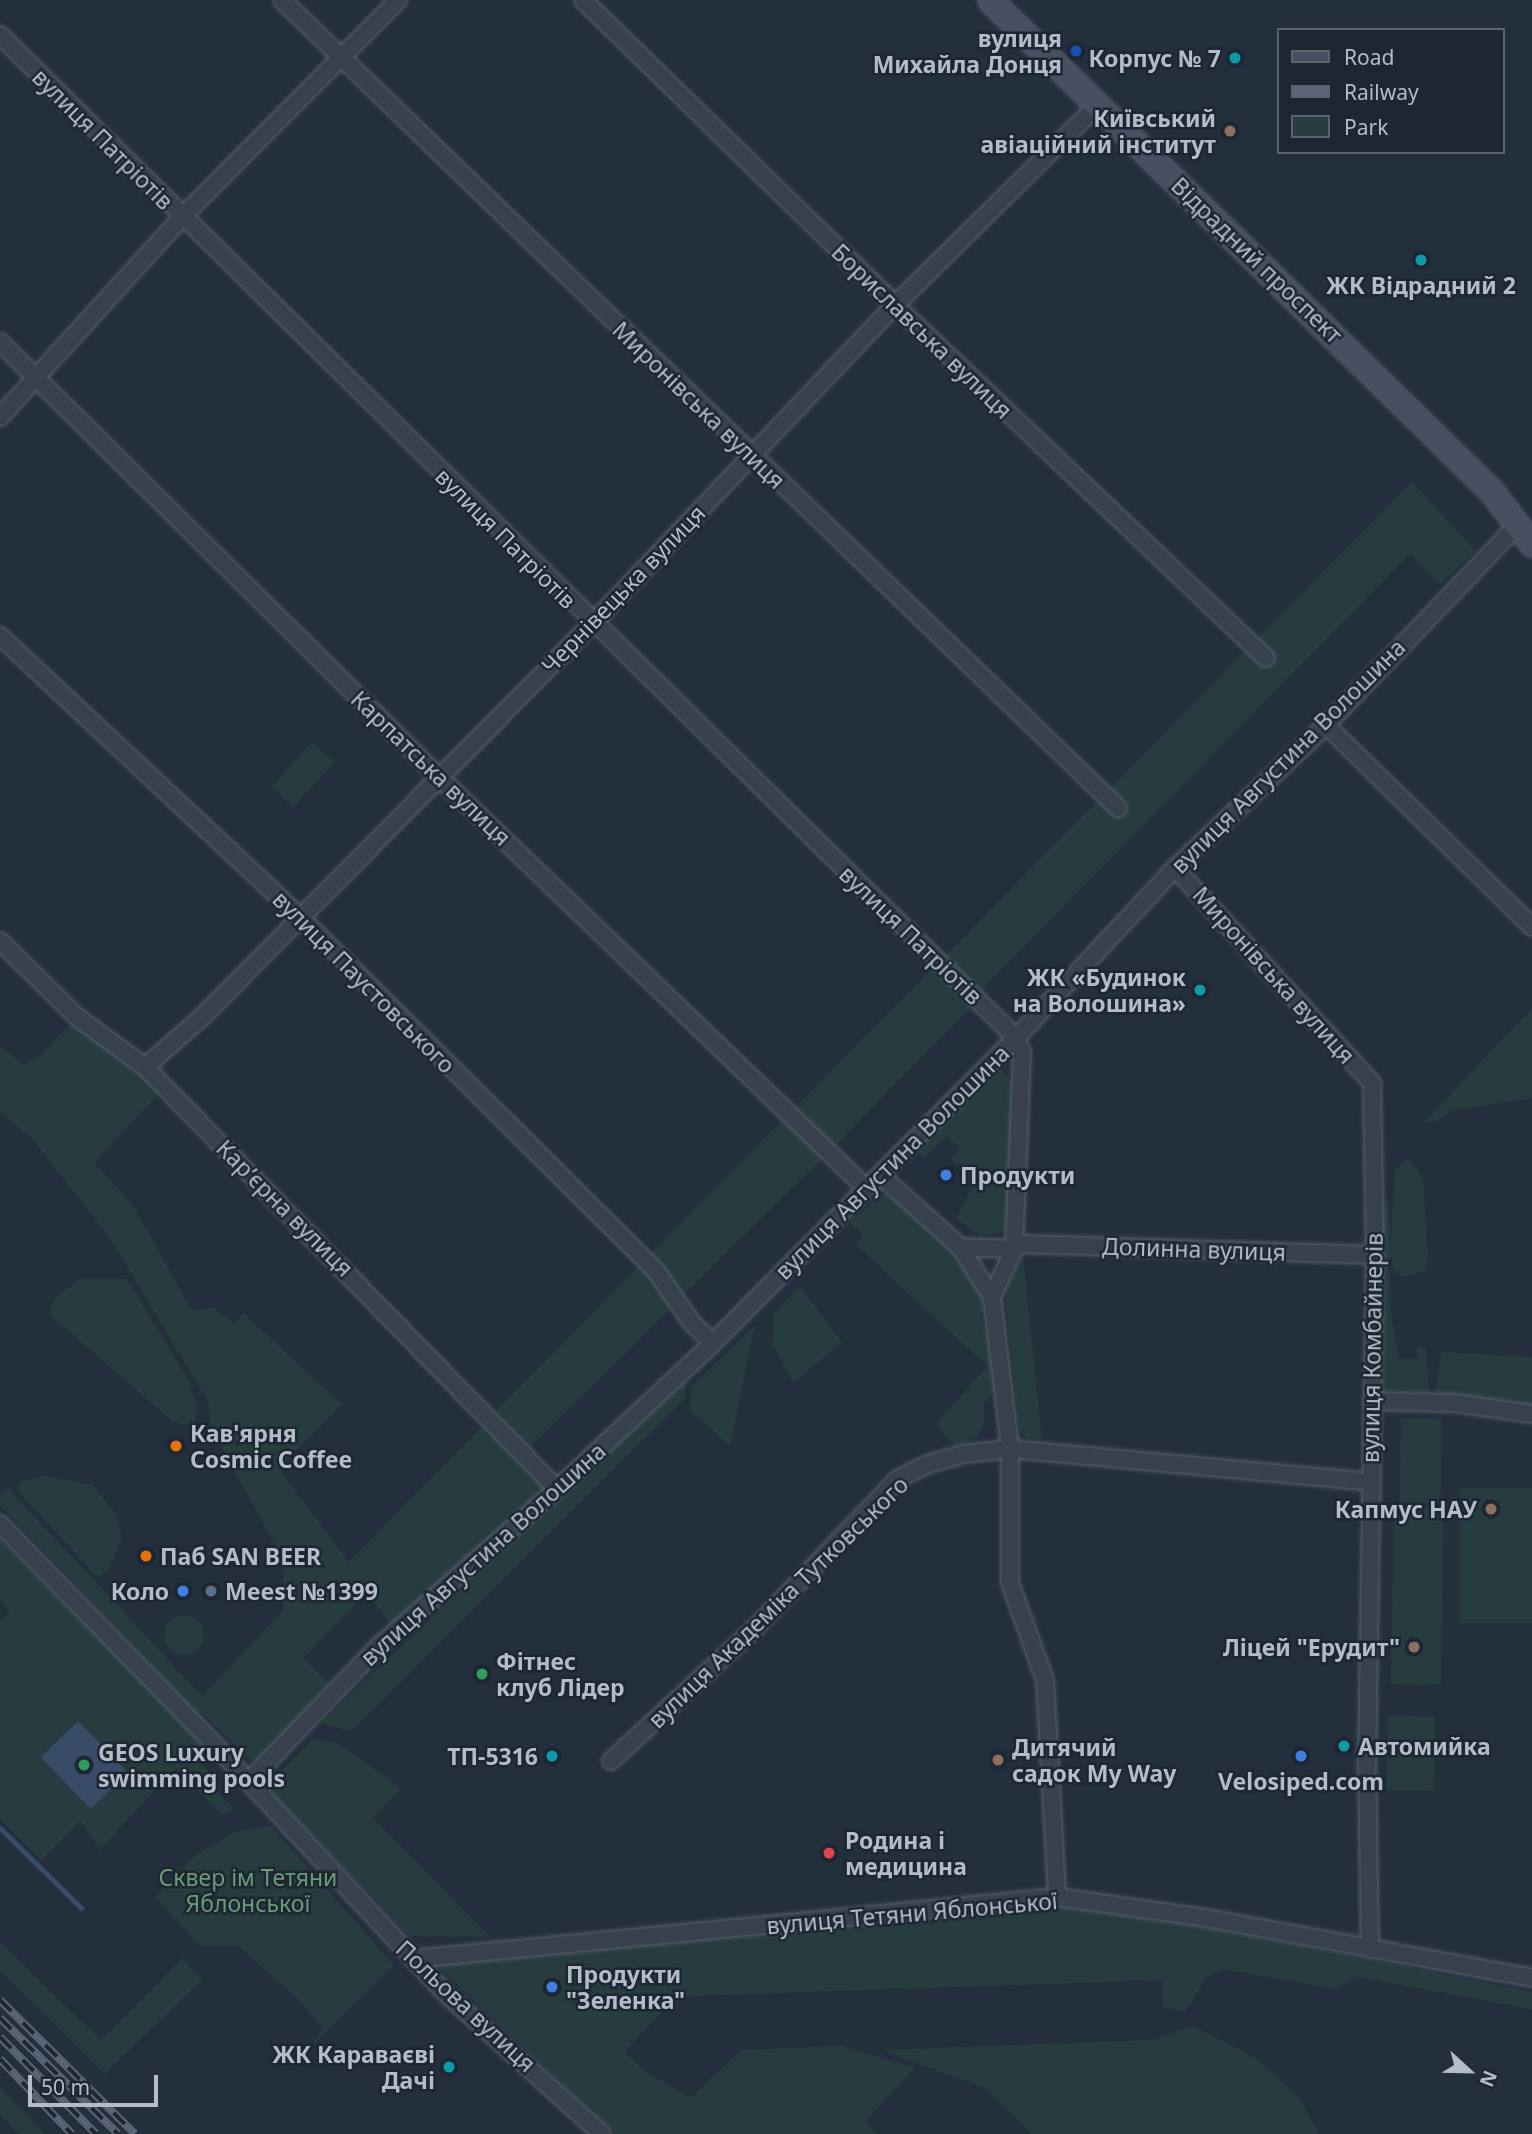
<!DOCTYPE html>
<meta charset="utf-8">
<style>
body{margin:0}
#map{position:relative;width:1532px;height:2134px;overflow:hidden;background:#242f3e;font-family:"Noto Sans",sans-serif}
div>[style]{position:absolute}
.green>*{inset:0;background:#263c3f;transform-origin:0 0}
.round{border-radius:50%}
.water>*{inset:0;background:#394c67;transform-origin:0 0}
.stream>*{height:5px;margin:-2.5px;padding:0 2.5px;transform-origin:2.5px;border-radius:2.5px;background:#394c67}
.roads{filter:drop-shadow(0 0 2px #565f6c) drop-shadow(0 0 2px #565f6c)}
.minor>*{height:16px;margin:-8px;padding:0 8px;transform-origin:8px;border-radius:8px;background:#38414e}
.secondary>*{height:23px;margin:-11.5px;padding:0 11.5px;transform-origin:11.5px;border-radius:11.5px;background:#465061}
.rail>*{height:8px;margin-top:-4px;transform-origin:0;background:repeating-linear-gradient(90deg,#1d2633 0 16px,#5a6575 0 32px);box-sizing:border-box;border-block:2px solid #5a6575}
.dots>*{width:19px;height:19px;translate:-50% -50%;box-sizing:border-box;border:4px solid #1d2633;border-radius:50%}
span{translate:-50% -50%;white-space:nowrap;text-align:center;line-height:1.15;-webkit-text-stroke:5px #1d2633;paint-order:stroke}
.poi-label{font-size:23px;color:#b4bcc9;font-weight:700}
.right{translate:-100% -50%;text-align:right}
.left{translate:0 -50%;text-align:left}
.street-label{font-size:23px;color:#b4bcc9}
.park-label{font-size:23px;color:#6b9a76}
.legend{position:absolute;left:1277px;top:28px;width:228px;height:126px;box-sizing:border-box;background:#1d2633;border:2px solid #59626f;margin:0;padding:9px 12px;list-style:none;font-size:21px;color:#b4bcc9}
.legend li{display:flex;align-items:center;gap:14px;height:35px}
.legend b{width:35px;border:2px solid #59626f}
.north{position:absolute;left:1434px;top:2036px;width:70px;height:70px;-webkit-text-stroke:5px #1d2633;paint-order:stroke;rotate:112deg;font-size:19px;font-weight:700;line-height:28px;text-align:center;color:#b4bcc9}
.north::after{content:'';display:block;margin:auto;width:24px;height:32px;background:#b4bcc9;clip-path:polygon(50% 0,100% 100%,50% 72%,0 100%)}
.scale{position:absolute;left:28px;top:2075px;width:130px;height:32px;box-sizing:border-box;border:4px solid #b4bcc9;border-top:0;padding-left:9px;font-size:21px;line-height:24px;white-space:nowrap;color:#b4bcc9;-webkit-text-stroke:5px #1d2633;paint-order:stroke}
</style>
<div id="map">
<div class="green">
<i style="clip-path:polygon(1412px 482px,1476px 551px,1440px 584px,1410px 554px,991px 980px,970px 1008px,833px 1148px,529px 1448px,493px 1414px)"></i>
<i style="left:312px;top:742px;width:30px;height:61px;rotate:42deg"></i>
<i style="clip-path:polygon(1532px 1008px,1532px 1098px,1454px 1110px,1435px 1122px,1424px 1122px)"></i>
<i style="clip-path:polygon(77px 1017px,165px 1088px,94px 1162px,134px 1207px,192px 1311px,214px 1308px,234px 1323px,244px 1313px,342px 1405px,278px 1468px,349px 1562px,491px 1417px,557px 1489px,396px 1630px,366px 1593px,303px 1658px,330px 1684px,259px 1760px,251px 1760px,201px 1712px,199px 1716px,0 1505px,0 1496px,8px 1488px,202px 1696px,283px 1611px,284px 1561px,210px 1426px,208px 1401px,110px 1238px,32px 1139px,0 1112px,0 1045px,23px 1065px,39px 1057px)"></i>
<i style="clip-path:polygon(998px 1065px,1013px 1082px,1008px 1216px,1005px 1232px,981px 1236px,956px 1219px,971px 1190px,969px 1175px,951px 1159px,960px 1148px,946px 1136px,925px 1157px,917px 1152px)"></i>
<i style="clip-path:polygon(1408px 1159px,1423px 1177px,1428px 1263px,1424px 1272px,1405px 1276px,1395px 1273px,1390px 1253px,1391px 1314px,1399px 1359px,1417px 1359px,1417px 1346px,1426px 1348px,1430px 1400px,1392px 1401px,1378px 1392px,1381px 1202px,1389px 1201px,1390px 1245px,1395px 1169px)"></i>
<i style="clip-path:polygon(883px 1194px,905px 1204px,962px 1258px,978px 1285px,984px 1306px,980px 1318px,992px 1344px,996px 1389px,984px 1403px,984px 1424px,976px 1437px,961px 1445px,951px 1442px,936px 1424px,987px 1366px,856px 1245px,863px 1235px,850px 1223px)"></i>
<i style="clip-path:polygon(1023px 1254px,1042px 1440px,1028px 1439px,1019px 1429px,1005px 1292px)"></i>
<i style="clip-path:polygon(80px 1279px,127px 1279px,190px 1383px,197px 1408px,194px 1426px,173px 1422px,49px 1314px,56px 1296px)"></i>
<i style="clip-path:polygon(800px 1286px,842px 1342px,794px 1383px,772px 1344px,774px 1314px)"></i>
<i style="clip-path:polygon(755px 1325px,730px 1446px,690px 1410px,692px 1386px)"></i>
<i style="clip-path:polygon(1441px 1352px,1532px 1357px,1532px 1416px,1434px 1402px)"></i>
<i style="clip-path:polygon(687px 1376px,685px 1399px,351px 1731px,320px 1723px)"></i>
<i style="left:1401px;top:1418px;width:41px;height:85px;rotate:1deg"></i>
<i style="clip-path:polygon(45px 1476px,93px 1485px,116px 1514px,122px 1539px,109px 1568px,98px 1578px,16px 1489px,24px 1480px)"></i>
<i style="left:1532px;top:1488px;width:135px;height:72px;rotate:90deg"></i>
<i style="left:1394px;top:1505px;width:50px;height:179px;rotate:1deg"></i>
<i style="clip-path:polygon(0 1539px,205px 1744px,191px 1754px,212px 1775px,206px 1781px,233px 1808px,229px 1813px,222px 1814px,175px 1768px,100px 1850px,80px 1821px,41px 1861px,0 1819px,0 1622px,10px 1611px,0 1600px)"></i>
<i class="round" style="left:164px;top:1615px;width:40px;height:40px"></i>
<i style="left:1388px;top:1716px;width:47px;height:74px;rotate:1deg"></i>
<i style="clip-path:polygon(312px 1739px,337px 1743px,402px 1788px,373px 1818px,490px 1937px,409px 1936px,266px 1788px)"></i>
<i style="clip-path:polygon(271px 1826px,394px 1965px,306px 2052px,323px 2029px,297px 1998px,238px 1946px,200px 1946px,155px 1897px,197px 1854px,237px 1831px)"></i>
<i style="clip-path:polygon(1057px 1897px,1532px 1992px,1532px 2009px,1358px 1977px,1335px 1989px,1224px 1969px,1207px 1977px,1185px 2012px,1163px 2007px,1162px 1980px,688px 1996px,665px 2008px,625px 2052px,644px 2070px,690px 2098px,742px 2050px,843px 2046px,915px 2068px,865px 2121px,877px 2134px,616px 2134px,430px 1959px)"></i>
<i style="clip-path:polygon(0 1942px,101px 2040px,182px 1958px,202px 1980px,105px 2074px,0 1970px)"></i>
<i style="clip-path:polygon(1191px 2026px,1255px 2057px,1300px 2099px,1319px 2134px,1032px 2134px,985px 2088px,881px 2050px,1153px 2040px)"></i>
<i style="clip-path:polygon(0 2088px,42px 2131px,45px 2134px,19px 2134px,0 2115px)"></i>
</div>
<div class="water">
<i style="left:78px;top:1721px;width:72px;height:52px;rotate:46deg"></i>
</div>
<div class="stream">
<i style="left:0;top:1828px;width:114px;rotate:44.6deg"></i>
</div>
<div class="roads">
<div class="minor">
<i style="left:282px;top:0;width:1163px;rotate:44.02deg"></i>
<i style="left:583px;top:0;width:436px;rotate:44.3deg"></i>
<i style="left:895px;top:305px;width:512px;rotate:43.58deg"></i>
<i style="left:0;top:35px;width:1428px;rotate:44.63deg"></i>
<i style="left:1016px;top:1038px;width:15px;rotate:67deg"></i>
<i style="left:1022px;top:1052px;width:197px;rotate:92.3deg"></i>
<i style="left:1014px;top:1249px;width:53px;rotate:114.6deg"></i>
<i style="left:992px;top:1297px;width:153px;rotate:83.2deg"></i>
<i style="left:1010px;top:1449px;width:134px;rotate:90deg"></i>
<i style="left:1010px;top:1583px;width:103px;rotate:70.2deg"></i>
<i style="left:1045px;top:1680px;width:217px;rotate:86.8deg"></i>
<i style="left:0;top:342px;width:619px;rotate:44.74deg"></i>
<i style="left:440px;top:778px;width:593px;rotate:43.91deg"></i>
<i style="left:0;top:417px;width:269px;rotate:-47.7deg"></i>
<i style="left:181px;top:218px;width:308px;rotate:-45.1deg"></i>
<i style="left:0;top:636px;width:410px;rotate:43.1deg"></i>
<i style="left:299px;top:916px;width:503px;rotate:44.84deg"></i>
<i style="left:656px;top:1271px;width:63px;rotate:55.3deg"></i>
<i style="left:692px;top:1323px;width:29px;rotate:44deg"></i>
<i style="left:1326px;top:725px;width:289px;rotate:44.4deg"></i>
<i style="left:1175px;top:868px;width:292px;rotate:47.5deg"></i>
<i style="left:1372px;top:1083px;width:172px;rotate:89deg"></i>
<i style="left:1375px;top:1255px;width:507px;rotate:90.9deg"></i>
<i style="left:1367px;top:1762px;width:187px;rotate:89.1deg"></i>
<i style="left:0;top:941px;width:108px;rotate:44.6deg"></i>
<i style="left:77px;top:1017px;width:84px;rotate:36.3deg"></i>
<i style="left:145px;top:1067px;width:590px;rotate:45.69deg"></i>
<i style="left:145px;top:1067px;width:77px;rotate:-41.3deg"></i>
<i style="left:203px;top:1016px;width:554px;rotate:-45.22deg"></i>
<i style="left:593px;top:623px;width:439px;rotate:-46.5deg"></i>
<i style="left:895px;top:305px;width:284px;rotate:-44.6deg"></i>
<i style="left:880px;top:1175px;width:108px;rotate:42deg"></i>
<i style="left:960px;top:1247px;width:59px;rotate:57.4deg"></i>
<i style="left:960px;top:1247px;width:54px;rotate:2.1deg"></i>
<i style="left:1014px;top:1249px;width:9px;rotate:-32deg"></i>
<i style="left:1022px;top:1244px;width:353px;rotate:1.8deg"></i>
<i style="left:1372px;top:1401px;width:83px;rotate:1.4deg"></i>
<i style="left:1455px;top:1403px;width:78px;rotate:8.1deg"></i>
<i style="left:0;top:1524px;width:304px;rotate:45.8deg"></i>
<i style="left:212px;top:1742px;width:340px;rotate:47.1deg"></i>
<i style="left:443px;top:1991px;width:214px;rotate:42deg"></i>
<i style="left:611px;top:1761px;width:195px;rotate:-42.7deg"></i>
<i style="left:754px;top:1629px;width:208px;rotate:-46.2deg"></i>
<i style="left:898px;top:1479px;width:30px;rotate:-27deg"></i>
<i style="left:925px;top:1465px;width:40px;rotate:-16deg"></i>
<i style="left:963px;top:1454px;width:47px;rotate:-6.1deg"></i>
<i style="left:1010px;top:1449px;width:363px;rotate:5.2deg"></i>
<i style="left:249px;top:1781px;width:187px;rotate:-46.1deg"></i>
<i style="left:379px;top:1646px;width:237px;rotate:-41.4deg"></i>
<i style="left:557px;top:1489px;width:214px;rotate:-43.1deg"></i>
<i style="left:713px;top:1343px;width:430px;rotate:-45.2deg"></i>
<i style="left:1016px;top:1038px;width:233px;rotate:-46.9deg"></i>
<i style="left:1175px;top:868px;width:208px;rotate:-43.4deg"></i>
<i style="left:1326px;top:725px;width:277px;rotate:-46.2deg"></i>
<i style="left:413px;top:1959px;width:647px;rotate:-5.5deg"></i>
<i style="left:1057px;top:1897px;width:150px;rotate:8deg"></i>
<i style="left:1206px;top:1918px;width:331px;rotate:10.4deg"></i>
</div>
<div class="secondary">
<i style="left:990px;top:0;width:703px;rotate:44.42deg"></i>
<i style="left:1492px;top:492px;width:66px;rotate:52.4deg"></i>
</div>
</div>
<div class="rail">
<i style="left:0;top:2000px;width:190px;rotate:44.8deg"></i>
<i style="left:0;top:2018px;width:165px;rotate:44.5deg"></i>
<i style="left:0;top:2037px;width:136px;rotate:45.3deg"></i>
<i style="left:0;top:2059px;width:104px;rotate:46.2deg"></i>
</div>
<div class="dots">
<i style="left:1076px;top:51px;background:#1a4fb4"></i>
<i style="left:1235px;top:58px;background:#0f9aa8"></i>
<i style="left:1230px;top:131px;background:#8d6e63"></i>
<i style="left:1421px;top:260px;background:#0f9aa8"></i>
<i style="left:1200px;top:990px;background:#0f9aa8"></i>
<i style="left:946px;top:1175px;background:#3f7fe0"></i>
<i style="left:176px;top:1446px;background:#e8710a"></i>
<i style="left:1491px;top:1509px;background:#8d6e63"></i>
<i style="left:146px;top:1556px;background:#e8710a"></i>
<i style="left:183px;top:1591px;background:#3f7fe0"></i>
<i style="left:211px;top:1591px;background:#5c6f8a"></i>
<i style="left:1414px;top:1647px;background:#8d6e63"></i>
<i style="left:482px;top:1674px;background:#2e9e5b"></i>
<i style="left:1344px;top:1746px;background:#0f9aa8"></i>
<i style="left:552px;top:1756px;background:#0f9aa8"></i>
<i style="left:1301px;top:1756px;background:#3f7fe0"></i>
<i style="left:998px;top:1760px;background:#8d6e63"></i>
<i style="left:84px;top:1765px;background:#2e9e5b"></i>
<i style="left:829px;top:1853px;background:#e0444e"></i>
<i style="left:552px;top:1987px;background:#3f7fe0"></i>
<i style="left:449px;top:2067px;background:#0f9aa8"></i>
</div>
<div class="poi-label">
<span class="right" style="left:1062px;top:51px">вулиця<br>Михайла Донця</span>
<span class="right" style="left:1221px;top:58px">Корпус № 7</span>
<span class="right" style="left:1216px;top:131px">Київський<br>авіаційний інститут</span>
<span style="left:1421px;top:285px">ЖК Відрадний 2</span>
<span class="right" style="left:1186px;top:990px">ЖК «Будинок<br>на Волошина»</span>
<span class="left" style="left:960px;top:1175px">Продукти</span>
<span class="left" style="left:190px;top:1446px">Кав'ярня<br>Cosmic Coffee</span>
<span class="right" style="left:1477px;top:1509px">Капмус НАУ</span>
<span class="left" style="left:160px;top:1556px">Паб SAN BEER</span>
<span class="right" style="left:169px;top:1591px">Коло</span>
<span class="left" style="left:225px;top:1591px">Meest №1399</span>
<span class="right" style="left:1400px;top:1647px">Ліцей "Ерудит"</span>
<span class="left" style="left:496px;top:1674px">Фітнес<br>клуб Лідер</span>
<span class="left" style="left:1358px;top:1746px">Автомийка</span>
<span class="left" style="left:1012px;top:1760px">Дитячий<br>садок My Way</span>
<span class="left" style="left:98px;top:1765px">GEOS Luxury<br>swimming pools</span>
<span class="right" style="left:538px;top:1756px">ТП-5316</span>
<span style="left:1301px;top:1781px">Velosiped.com</span>
<span class="left" style="left:845px;top:1853px">Родина і<br>медицина</span>
<span class="left" style="left:566px;top:1987px">Продукти<br>"Зеленка"</span>
<span class="right" style="left:435px;top:2067px">ЖК Караваєві<br>Дачі</span>
</div>
<div class="street-label">
<span style="left:103px;top:139px;rotate:45deg">вулиця Патріотів</span>
<span style="left:1257px;top:260px;rotate:44deg">Відрадний проспект</span>
<span style="left:922px;top:331px;rotate:44deg">Бориславська вулиця</span>
<span style="left:699px;top:405px;rotate:44deg">Миронівська вулиця</span>
<span style="left:506px;top:538px;rotate:45deg">вулиця Патріотів</span>
<span style="left:623px;top:589px;rotate:-46deg">Чернівецька вулиця</span>
<span style="left:1288px;top:756px;rotate:-45deg">вулиця Августина Волошина</span>
<span style="left:431px;top:768px;rotate:44deg">Карпатська вулиця</span>
<span style="left:911px;top:935px;rotate:44deg">вулиця Патріотів</span>
<span style="left:1274px;top:975px;rotate:48deg">Миронівська вулиця</span>
<span style="left:364px;top:982px;rotate:45deg">вулиця Паустовського</span>
<span style="left:892px;top:1162px;rotate:-45deg">вулиця Августина Волошина</span>
<span style="left:285px;top:1208px;rotate:45deg">Карʼєрна вулиця</span>
<span style="left:1194px;top:1249px;rotate:2deg">Долинна вулиця</span>
<span style="left:1372px;top:1348px;rotate:-89deg">вулиця Комбайнерів</span>
<span style="left:483px;top:1554px;rotate:-42deg">вулиця Августина Волошина</span>
<span style="left:778px;top:1602px;rotate:-44deg">вулиця Академіка Тутковського</span>
<span style="left:912px;top:1913px;rotate:-5deg">вулиця Тетяни Яблонської</span>
<span style="left:466px;top:2006px;rotate:43deg">Польова вулиця</span>
</div>
<div class="park-label">
<span style="left:248px;top:1890px">Сквер ім Тетяни<br>Яблонської</span>
</div>
<ul class="legend">
<li><b style="height:9px;background:#465061"></b>Road</li>
<li><b style="height:9px;background:#5a6575"></b>Railway</li>
<li><b style="height:19px;background:#263c3f"></b>Park</li>
</ul>
<div class="north">N</div>
<div class="scale">50 m</div>
</div>
